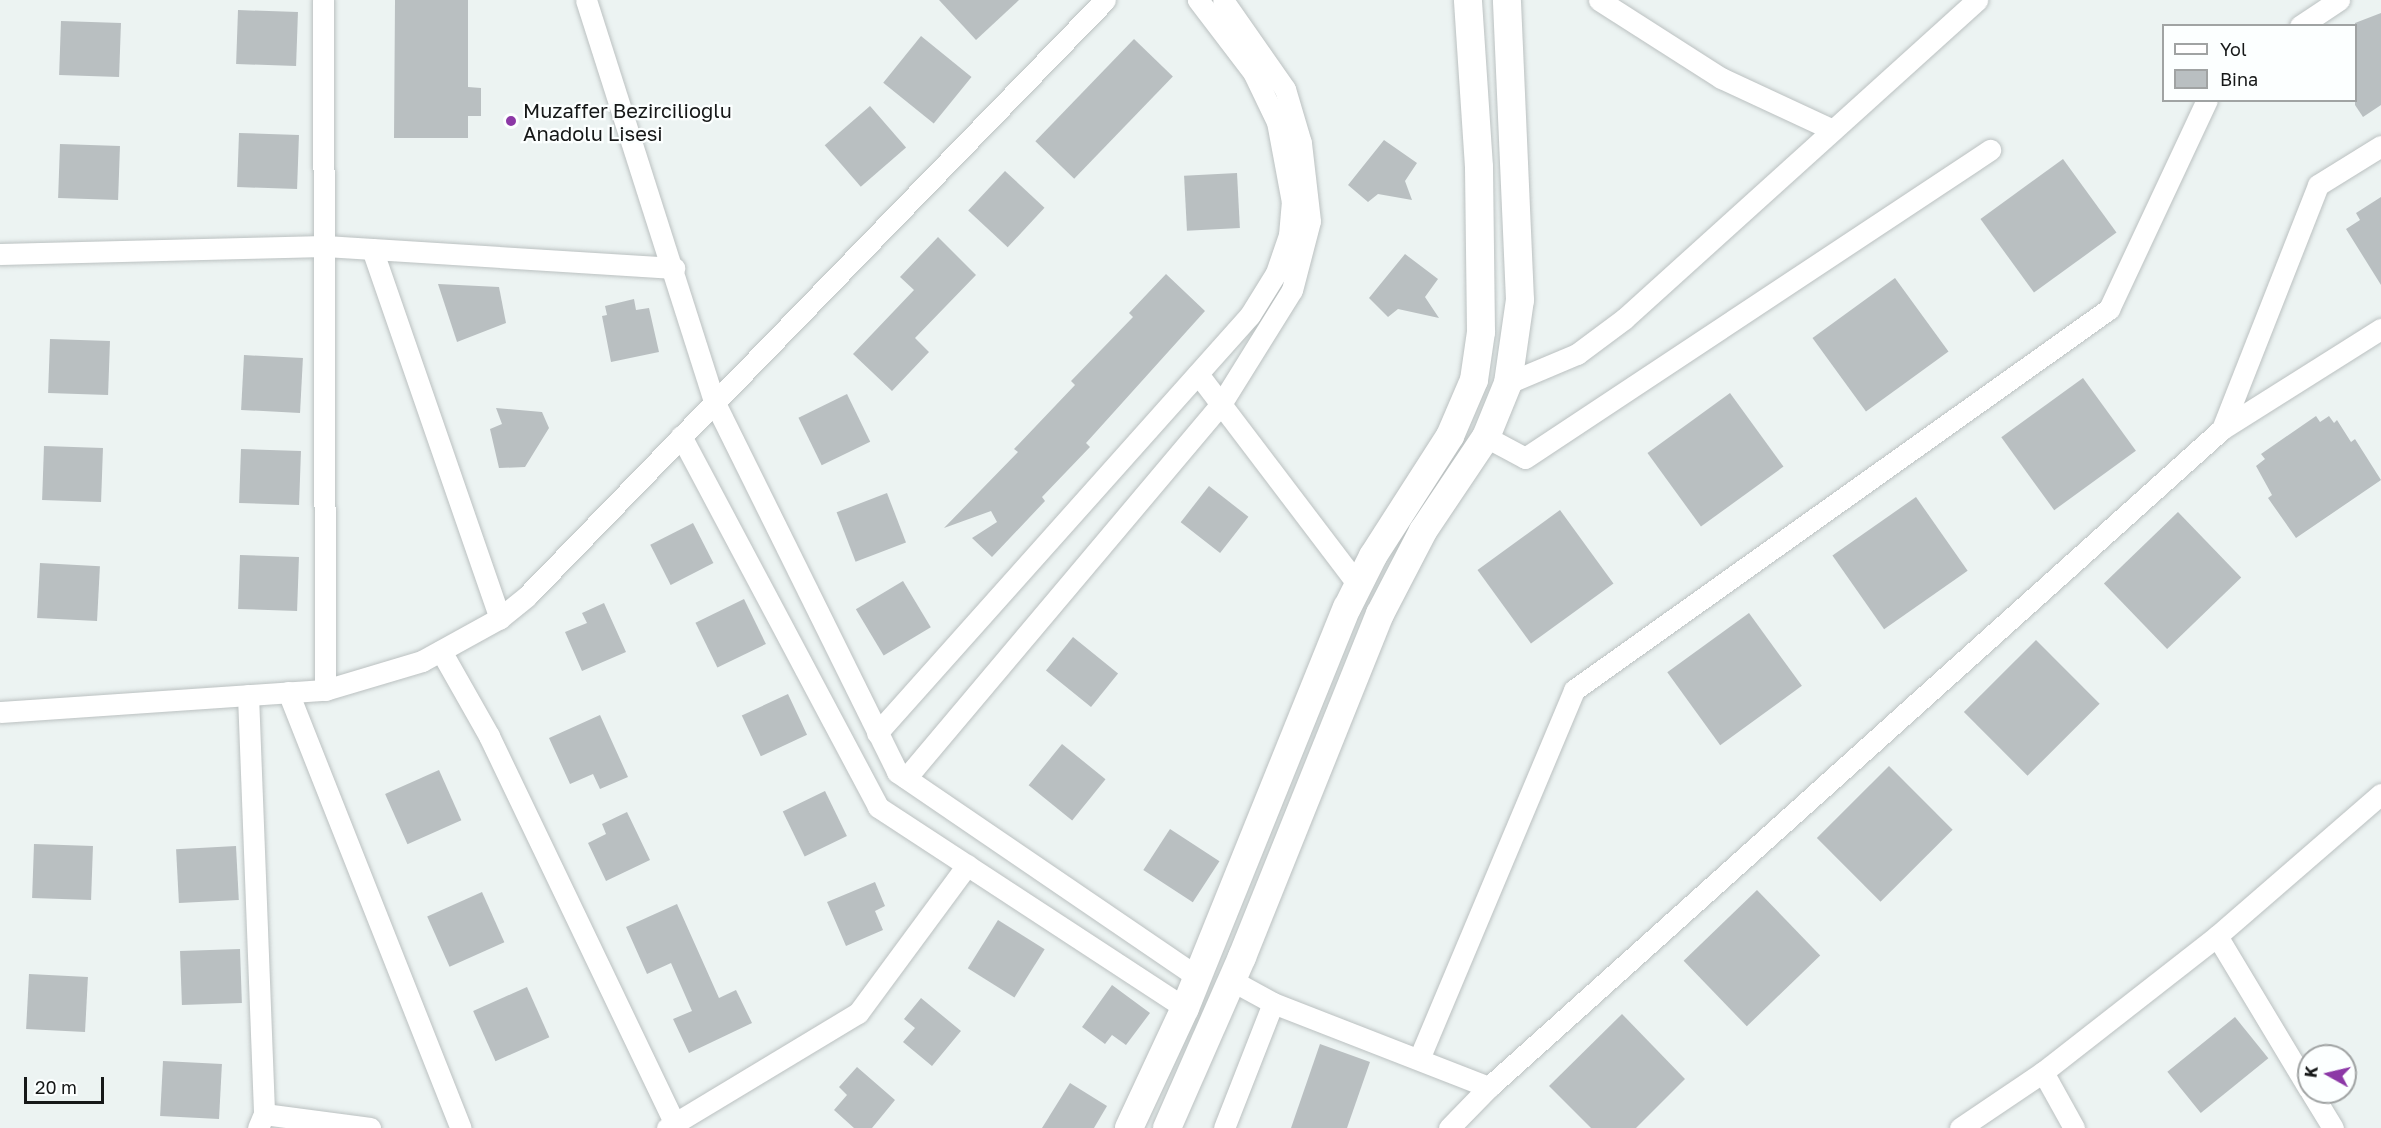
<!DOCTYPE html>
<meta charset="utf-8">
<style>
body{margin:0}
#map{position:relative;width:2381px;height:1128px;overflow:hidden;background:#ecf3f2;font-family:"Golos Text",sans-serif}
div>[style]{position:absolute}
.building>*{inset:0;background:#b9bfc1;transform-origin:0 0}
.roads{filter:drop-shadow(0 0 2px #bbc1c1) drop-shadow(0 0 2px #bbc1c1)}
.street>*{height:21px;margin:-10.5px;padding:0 10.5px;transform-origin:10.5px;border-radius:10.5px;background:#fff}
.secondary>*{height:28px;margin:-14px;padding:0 14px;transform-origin:14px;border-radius:14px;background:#fff}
.dots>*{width:16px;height:16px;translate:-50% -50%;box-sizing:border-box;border:3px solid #fcffff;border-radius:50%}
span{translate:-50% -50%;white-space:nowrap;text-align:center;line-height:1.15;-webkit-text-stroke:4.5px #fcffff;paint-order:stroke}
.poi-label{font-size:20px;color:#161818}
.left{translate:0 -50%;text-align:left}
.legend{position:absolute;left:2162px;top:24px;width:195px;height:78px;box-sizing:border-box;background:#fcffff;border:2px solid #a0a3a3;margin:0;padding:8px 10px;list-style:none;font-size:18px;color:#161818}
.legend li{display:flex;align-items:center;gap:12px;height:30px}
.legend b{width:30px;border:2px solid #a0a3a3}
.north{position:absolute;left:2297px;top:1044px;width:60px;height:60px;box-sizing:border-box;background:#fcffff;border:2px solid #a0a3a3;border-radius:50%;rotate:278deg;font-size:16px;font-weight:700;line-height:24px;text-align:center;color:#161818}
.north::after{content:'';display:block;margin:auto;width:21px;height:27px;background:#8c38a6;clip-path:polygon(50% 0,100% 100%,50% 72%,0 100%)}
.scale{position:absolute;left:24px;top:1077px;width:80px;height:27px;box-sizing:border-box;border:3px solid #161818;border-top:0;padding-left:8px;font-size:18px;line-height:21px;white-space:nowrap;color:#161818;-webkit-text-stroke:4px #fcffff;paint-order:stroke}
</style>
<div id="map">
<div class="building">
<i style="clip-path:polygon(395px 0,468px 0,468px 87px,481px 88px,481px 116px,468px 116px,468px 138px,394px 138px)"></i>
<i style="clip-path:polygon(939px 0,1019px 0,976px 40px)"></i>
<i style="left:238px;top:10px;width:60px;height:54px;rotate:2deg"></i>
<i style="clip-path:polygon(2381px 13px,2381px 105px,2363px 117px,2355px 105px,2355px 23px)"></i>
<i style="left:61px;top:21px;width:60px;height:54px;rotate:2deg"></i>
<i style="left:921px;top:36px;width:65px;height:60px;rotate:39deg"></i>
<i style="left:1134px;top:39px;width:54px;height:142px;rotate:44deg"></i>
<i style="left:870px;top:106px;width:55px;height:60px;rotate:49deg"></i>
<i style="left:239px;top:133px;width:60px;height:54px;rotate:2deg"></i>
<i style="clip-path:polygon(1384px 140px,1417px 163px,1405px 181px,1412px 200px,1378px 194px,1368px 202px,1348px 185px)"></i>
<i style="left:60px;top:144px;width:60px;height:54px;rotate:2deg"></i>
<i style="left:2063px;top:159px;width:91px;height:102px;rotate:54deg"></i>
<i style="left:1005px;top:171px;width:54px;height:54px;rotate:43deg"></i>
<i style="left:1237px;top:173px;width:55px;height:53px;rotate:87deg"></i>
<i style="clip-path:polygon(2381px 197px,2381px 285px,2346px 229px,2360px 220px,2356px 213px)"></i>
<i style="clip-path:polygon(938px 237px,976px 275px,915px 338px,929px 352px,892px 391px,853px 354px,914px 290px,900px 277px)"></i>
<i style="clip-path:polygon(1405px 254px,1438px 279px,1425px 297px,1439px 318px,1398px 309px,1388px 317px,1369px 298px)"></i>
<i style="clip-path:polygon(1166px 274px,1205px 311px,1086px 443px,1090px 447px,1042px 497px,1045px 501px,992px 557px,972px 538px,997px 522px,991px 511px,944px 528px,1018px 452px,1014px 449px,1075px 385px,1071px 381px,1133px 317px,1129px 313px)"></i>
<i style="left:1895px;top:278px;width:91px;height:102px;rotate:54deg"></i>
<i style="clip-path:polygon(438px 284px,499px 287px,506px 323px,457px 342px)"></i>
<i style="clip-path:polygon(634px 299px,636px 310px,649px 308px,659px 352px,611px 362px,602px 316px,607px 315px,605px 306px)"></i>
<i style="left:50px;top:339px;width:60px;height:54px;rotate:2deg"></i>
<i style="left:244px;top:355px;width:59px;height:55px;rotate:3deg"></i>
<i style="left:2083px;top:378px;width:90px;height:101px;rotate:54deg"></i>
<i style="left:1730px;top:393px;width:91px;height:102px;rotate:54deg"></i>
<i style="left:847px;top:394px;width:53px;height:54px;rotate:64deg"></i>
<i style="clip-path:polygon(496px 408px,542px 412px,549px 428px,525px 467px,499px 468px,490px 429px,502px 424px)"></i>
<i style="clip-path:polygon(2316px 416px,2320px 422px,2329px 416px,2334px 423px,2337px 420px,2351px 442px,2355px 439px,2381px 480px,2296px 538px,2268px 498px,2272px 495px,2256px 466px,2265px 459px,2261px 454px)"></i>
<i style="left:44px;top:446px;width:59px;height:54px;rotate:2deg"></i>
<i style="left:241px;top:449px;width:60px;height:54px;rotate:2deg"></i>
<i style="left:1209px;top:486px;width:50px;height:46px;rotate:38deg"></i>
<i style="left:887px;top:493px;width:53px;height:54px;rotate:69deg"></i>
<i style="left:1916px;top:497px;width:90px;height:102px;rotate:55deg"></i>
<i style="left:1560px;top:510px;width:91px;height:102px;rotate:54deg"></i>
<i style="left:2178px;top:512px;width:91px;height:103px;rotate:46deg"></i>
<i style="left:693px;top:523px;width:45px;height:48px;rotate:63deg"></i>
<i style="left:240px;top:555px;width:59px;height:54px;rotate:2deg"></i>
<i style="left:40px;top:563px;width:60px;height:55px;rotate:3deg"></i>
<i style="left:903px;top:581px;width:54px;height:55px;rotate:59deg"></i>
<i style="left:744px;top:599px;width:50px;height:54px;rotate:64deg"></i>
<i style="clip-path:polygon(604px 603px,626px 652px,582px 671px,565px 632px,587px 623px,582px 613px)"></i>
<i style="left:1749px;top:613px;width:90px;height:101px;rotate:54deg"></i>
<i style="left:1073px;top:637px;width:58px;height:43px;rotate:39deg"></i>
<i style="left:2036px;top:640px;width:90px;height:102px;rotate:45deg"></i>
<i style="left:788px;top:694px;width:45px;height:51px;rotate:65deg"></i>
<i style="clip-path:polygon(600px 715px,628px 777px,600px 789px,593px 774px,570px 784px,549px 738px)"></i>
<i style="left:1062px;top:744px;width:56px;height:53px;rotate:39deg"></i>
<i style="left:1889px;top:766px;width:90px;height:102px;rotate:45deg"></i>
<i style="left:439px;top:770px;width:55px;height:59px;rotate:66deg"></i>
<i style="left:825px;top:791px;width:50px;height:47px;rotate:64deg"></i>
<i style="clip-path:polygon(627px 812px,650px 860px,606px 881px,588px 843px,606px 834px,602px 824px)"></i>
<i style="left:1170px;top:829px;width:59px;height:49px;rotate:33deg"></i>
<i style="left:34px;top:844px;width:59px;height:54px;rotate:2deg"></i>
<i style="left:236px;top:846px;width:54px;height:60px;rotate:87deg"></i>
<i style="clip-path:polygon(875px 882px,885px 906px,875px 911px,883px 930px,846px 946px,827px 902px)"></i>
<i style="left:1757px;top:890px;width:91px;height:102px;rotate:46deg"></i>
<i style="left:482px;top:892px;width:55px;height:60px;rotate:66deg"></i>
<i style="clip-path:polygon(677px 904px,719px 998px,736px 990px,752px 1023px,689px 1053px,673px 1019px,692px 1011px,671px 963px,647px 974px,626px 927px)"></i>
<i style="left:998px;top:920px;width:55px;height:57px;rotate:32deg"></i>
<i style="left:240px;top:949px;width:54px;height:60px;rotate:88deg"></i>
<i style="left:29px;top:974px;width:59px;height:55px;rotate:3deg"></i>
<i style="clip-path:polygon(1112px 985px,1150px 1013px,1126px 1045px,1112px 1035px,1105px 1044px,1082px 1027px)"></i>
<i style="left:527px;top:987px;width:55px;height:59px;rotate:66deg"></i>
<i style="clip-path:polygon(921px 998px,961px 1031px,932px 1066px,903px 1042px,915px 1028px,904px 1019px)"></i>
<i style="clip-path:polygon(1622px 1014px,1685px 1079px,1636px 1128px,1591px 1128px,1549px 1086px)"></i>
<i style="left:2235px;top:1017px;width:53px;height:87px;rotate:51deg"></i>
<i style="clip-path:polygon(1320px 1044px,1370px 1062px,1347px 1128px,1291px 1128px)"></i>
<i style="left:163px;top:1061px;width:59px;height:55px;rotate:3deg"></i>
<i style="clip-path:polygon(857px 1067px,895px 1100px,872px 1128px,854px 1128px,834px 1110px,847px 1095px,839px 1087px)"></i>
<i style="clip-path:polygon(1070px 1083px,1107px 1106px,1094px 1128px,1042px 1128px)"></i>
</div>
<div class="roads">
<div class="street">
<i style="left:323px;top:0;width:690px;rotate:89.83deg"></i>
<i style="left:586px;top:0;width:421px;rotate:72.3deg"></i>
<i style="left:714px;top:401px;width:414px;rotate:63.7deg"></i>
<i style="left:897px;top:772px;width:364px;rotate:34.3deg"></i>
<i style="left:1599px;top:0;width:145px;rotate:32.6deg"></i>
<i style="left:1721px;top:78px;width:123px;rotate:24.9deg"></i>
<i style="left:2300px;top:26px;width:47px;rotate:-33.7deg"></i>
<i style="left:372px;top:249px;width:391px;rotate:70.9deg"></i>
<i style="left:0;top:254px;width:325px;rotate:-1.4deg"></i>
<i style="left:325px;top:246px;width:350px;rotate:3.6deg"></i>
<i style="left:1198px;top:374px;width:265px;rotate:52.8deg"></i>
<i style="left:1508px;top:383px;width:75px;rotate:-22.8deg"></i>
<i style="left:1577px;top:354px;width:59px;rotate:-36.7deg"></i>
<i style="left:1624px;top:319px;width:476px;rotate:-42.1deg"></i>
<i style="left:2222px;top:429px;width:188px;rotate:-32.2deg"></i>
<i style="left:681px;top:436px;width:420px;rotate:62deg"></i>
<i style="left:878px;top:807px;width:367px;rotate:33.2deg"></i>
<i style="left:1486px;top:437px;width:44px;rotate:28.3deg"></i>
<i style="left:1525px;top:458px;width:558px;rotate:-33.52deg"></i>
<i style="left:441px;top:651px;width:98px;rotate:60.5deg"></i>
<i style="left:489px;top:736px;width:435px;rotate:64.4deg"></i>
<i style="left:288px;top:692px;width:469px;rotate:68.4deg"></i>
<i style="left:248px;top:695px;width:419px;rotate:87.8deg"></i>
<i style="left:0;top:712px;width:326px;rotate:-3.9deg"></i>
<i style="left:325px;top:690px;width:101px;rotate:-16.6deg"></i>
<i style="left:422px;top:661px;width:89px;rotate:-28.9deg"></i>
<i style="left:500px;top:618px;width:35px;rotate:-39deg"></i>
<i style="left:527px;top:596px;width:830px;rotate:-45.88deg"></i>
<i style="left:877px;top:733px;width:560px;rotate:-48.26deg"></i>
<i style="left:1250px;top:315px;width:49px;rotate:-58.2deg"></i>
<i style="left:1276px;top:273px;width:40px;rotate:-71.1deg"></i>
<i style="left:1289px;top:235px;width:33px;rotate:-85deg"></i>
<i style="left:1292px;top:202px;width:81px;rotate:-100.6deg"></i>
<i style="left:1277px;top:122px;width:55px;rotate:-115.6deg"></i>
<i style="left:1253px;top:72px;width:91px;rotate:-127.4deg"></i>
<i style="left:906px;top:778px;width:489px;rotate:-49.9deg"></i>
<i style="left:1221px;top:404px;width:134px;rotate:-58.1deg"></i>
<i style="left:1292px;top:290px;width:71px;rotate:-75.4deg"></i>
<i style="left:1310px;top:221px;width:79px;rotate:-96.6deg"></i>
<i style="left:1301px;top:143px;width:56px;rotate:-106.5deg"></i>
<i style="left:1285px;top:89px;width:108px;rotate:-124.9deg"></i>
<i style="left:2217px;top:936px;width:179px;rotate:59deg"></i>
<i style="left:1231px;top:980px;width:48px;rotate:28.7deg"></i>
<i style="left:1419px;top:1059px;width:400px;rotate:-67.2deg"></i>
<i style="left:1574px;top:690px;width:657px;rotate:-35.46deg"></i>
<i style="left:2109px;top:309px;width:231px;rotate:-64.9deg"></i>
<i style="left:2043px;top:1072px;width:64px;rotate:61deg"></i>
<i style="left:2311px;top:1092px;width:42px;rotate:58.6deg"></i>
<i style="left:258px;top:1128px;width:15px;rotate:-67deg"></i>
<i style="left:264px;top:1114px;width:107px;rotate:7.5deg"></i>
<i style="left:667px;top:1128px;width:223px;rotate:-31.1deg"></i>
<i style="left:858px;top:1013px;width:184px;rotate:-53.6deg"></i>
<i style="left:1224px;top:1128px;width:134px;rotate:-68.6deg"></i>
<i style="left:1273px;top:1003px;width:232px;rotate:21.3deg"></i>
<i style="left:1449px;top:1128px;width:57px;rotate:-45.7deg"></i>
<i style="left:1489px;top:1087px;width:985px;rotate:-41.91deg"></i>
<i style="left:2222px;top:429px;width:262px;rotate:-68.5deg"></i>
<i style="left:2318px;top:185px;width:74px;rotate:-31.8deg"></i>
<i style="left:1960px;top:1128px;width:100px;rotate:-34deg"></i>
<i style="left:2043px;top:1072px;width:221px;rotate:-38deg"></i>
<i style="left:2217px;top:936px;width:217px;rotate:-40.9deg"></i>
</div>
<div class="secondary">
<i style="left:1129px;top:1128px;width:132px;rotate:-65deg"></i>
<i style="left:1185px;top:1008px;width:432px;rotate:-68deg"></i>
<i style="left:1347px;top:608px;width:58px;rotate:-63.4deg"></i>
<i style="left:1373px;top:556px;width:143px;rotate:-57.3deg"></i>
<i style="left:1450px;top:436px;width:61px;rotate:-66.8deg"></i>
<i style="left:1474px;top:380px;width:49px;rotate:-81.7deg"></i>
<i style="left:1481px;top:332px;width:165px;rotate:-90.7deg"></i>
<i style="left:1479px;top:167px;width:167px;rotate:-93.8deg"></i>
<i style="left:1167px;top:1128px;width:187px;rotate:-66.3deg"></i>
<i style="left:1242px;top:957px;width:370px;rotate:-68.1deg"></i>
<i style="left:1380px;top:614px;width:93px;rotate:-62.6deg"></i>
<i style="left:1423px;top:531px;width:113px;rotate:-56.2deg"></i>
<i style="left:1486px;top:437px;width:58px;rotate:-67.8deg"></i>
<i style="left:1508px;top:383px;width:84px;rotate:-81.8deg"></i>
<i style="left:1520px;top:300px;width:300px;rotate:-92.5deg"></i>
</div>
</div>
<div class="dots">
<i style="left:511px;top:121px;background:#8c38a6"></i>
</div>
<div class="poi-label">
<span class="left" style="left:523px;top:122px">Muzaffer Bezircilioğlu<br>Anadolu Lisesi</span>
</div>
<ul class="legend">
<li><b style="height:8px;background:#fff"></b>Yol</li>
<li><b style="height:16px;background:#b9bfc1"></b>Bina</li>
</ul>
<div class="north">K</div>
<div class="scale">20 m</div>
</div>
